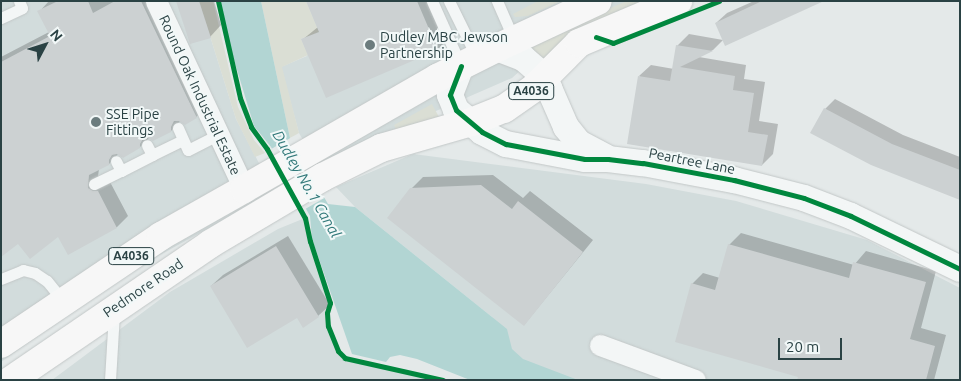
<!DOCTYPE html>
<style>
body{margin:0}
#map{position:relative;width:961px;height:381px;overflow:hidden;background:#e4e9e9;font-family:Ubuntu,sans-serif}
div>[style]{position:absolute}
.built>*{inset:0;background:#d2dcdc}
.green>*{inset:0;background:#daded4}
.water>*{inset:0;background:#b2d5d3}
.pier>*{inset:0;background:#e4e9e9;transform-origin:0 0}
.shadow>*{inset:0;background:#0003}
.building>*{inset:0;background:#ccd1d2}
.roads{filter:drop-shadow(0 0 1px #c2c7c7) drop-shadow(0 0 1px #c2c7c7)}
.service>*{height:11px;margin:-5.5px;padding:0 5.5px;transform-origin:5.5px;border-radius:5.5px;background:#f3f6f6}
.minor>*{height:21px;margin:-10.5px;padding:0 10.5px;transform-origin:10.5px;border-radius:10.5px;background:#f3f6f6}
.tertiary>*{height:26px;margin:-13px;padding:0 13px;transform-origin:13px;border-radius:13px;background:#f3f6f6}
.trunk>*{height:28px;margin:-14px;padding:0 14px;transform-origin:14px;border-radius:14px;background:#f7f7f7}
.cycleway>*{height:5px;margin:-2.5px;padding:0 2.5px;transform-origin:2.5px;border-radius:2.5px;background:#00873e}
.dots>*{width:14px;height:14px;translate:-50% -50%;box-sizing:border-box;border:2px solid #f2f8f8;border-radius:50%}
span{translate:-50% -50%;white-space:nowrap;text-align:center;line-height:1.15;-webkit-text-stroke:4px #f2f8f8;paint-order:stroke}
.shield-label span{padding:1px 4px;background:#f2f8f8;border:1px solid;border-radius:4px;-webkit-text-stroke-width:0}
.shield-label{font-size:12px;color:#2a4244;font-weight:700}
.poi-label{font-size:14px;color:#2a4244}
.left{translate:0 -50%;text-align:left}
.street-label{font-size:14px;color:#2a4244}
.water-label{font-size:15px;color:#32797a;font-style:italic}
.frame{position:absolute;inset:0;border:2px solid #2a4244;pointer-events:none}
.north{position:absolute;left:20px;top:20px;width:50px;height:50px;-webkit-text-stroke:4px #f2f8f8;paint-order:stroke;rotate:50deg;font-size:14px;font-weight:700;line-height:20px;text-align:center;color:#2a4244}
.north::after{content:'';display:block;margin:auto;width:18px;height:22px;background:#2a4244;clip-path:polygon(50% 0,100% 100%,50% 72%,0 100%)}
.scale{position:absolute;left:778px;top:338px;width:64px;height:22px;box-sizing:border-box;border:2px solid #2a4244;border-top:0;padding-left:6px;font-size:15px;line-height:18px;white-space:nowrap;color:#2a4244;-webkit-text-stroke:4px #f2f8f8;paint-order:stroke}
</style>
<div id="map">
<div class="built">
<i style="clip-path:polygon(1px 1px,199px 1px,236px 119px,274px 192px,149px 261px,74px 310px,1px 362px)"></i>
<i style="clip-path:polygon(306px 1px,648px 1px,543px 50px,512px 78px,413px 121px,318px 167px,299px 133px,281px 67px,307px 56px,301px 39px,318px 32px)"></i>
<i style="clip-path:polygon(413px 154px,646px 184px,736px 201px,867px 240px,960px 288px,960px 380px,524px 380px,492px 317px,355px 207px,336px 187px)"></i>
<i style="clip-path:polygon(305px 218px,310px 241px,330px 303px,327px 313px,328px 326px,338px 351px,345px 358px,443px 380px,52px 380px,170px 292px,278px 229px)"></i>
</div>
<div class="green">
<i style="clip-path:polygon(199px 1px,213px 1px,238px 107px,254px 140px,265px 153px,255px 157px,236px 119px)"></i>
<i style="clip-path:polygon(261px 1px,306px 1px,319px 32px,301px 39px,308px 55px,282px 67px,299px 133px,290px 138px)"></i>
<i style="clip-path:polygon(538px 1px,561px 1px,528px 16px,515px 17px,513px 14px)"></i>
<i style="clip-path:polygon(627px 1px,662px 1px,544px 63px,530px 48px,562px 28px)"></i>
<i style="clip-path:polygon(432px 104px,440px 119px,397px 132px,394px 125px)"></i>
</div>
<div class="water">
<i style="clip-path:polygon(220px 1px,261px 1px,290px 138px,328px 204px,355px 207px,507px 329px,512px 349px,523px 359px,578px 380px,470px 380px,417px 359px,400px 355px,390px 357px,386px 362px,352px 354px,312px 239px,310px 216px,271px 147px,254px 126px,231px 50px)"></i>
</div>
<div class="pier">
<i style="left:292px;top:137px;width:69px;height:26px;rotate:60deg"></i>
</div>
<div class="shadow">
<i style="clip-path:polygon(49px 1px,157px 1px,208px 106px,196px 117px,181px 120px,171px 131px,150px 137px,140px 147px,119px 153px,109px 164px,99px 169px,98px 176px,109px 180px,128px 216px,117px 227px,68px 253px,59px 235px,18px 242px,1px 256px,1px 57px,49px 32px,39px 12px)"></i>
<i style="clip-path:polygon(177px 1px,214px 1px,221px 25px,210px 37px)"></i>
<i style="clip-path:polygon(307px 1px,433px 1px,449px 38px,438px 49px,302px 40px,318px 27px)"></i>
<i style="clip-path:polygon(754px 1px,823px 1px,716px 23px,727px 13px)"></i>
<i style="clip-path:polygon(689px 34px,723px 40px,713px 50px,699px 57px,746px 65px,744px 79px,765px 82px,759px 121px,778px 124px,773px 154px,762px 165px,639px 76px,651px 65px,674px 69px,677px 46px)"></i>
<i style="clip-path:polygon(835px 99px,903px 135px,960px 157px,960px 195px,825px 109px)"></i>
<i style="clip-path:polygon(493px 175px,523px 198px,530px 191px,593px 240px,524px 325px,411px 189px,423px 177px)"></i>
<i style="clip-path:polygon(741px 233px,854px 265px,866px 251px,936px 271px,921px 328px,946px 335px,934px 380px,810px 380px,692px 284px,703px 273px,720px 278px,729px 245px)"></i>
<i style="clip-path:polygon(288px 236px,330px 305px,318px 316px,211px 286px,223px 275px)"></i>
</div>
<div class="building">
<i style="clip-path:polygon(58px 1px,88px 1px,93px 13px,115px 1px,141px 1px,197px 118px,185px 125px,179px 121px,174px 121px,171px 127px,171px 132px,153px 141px,148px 138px,143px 139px,140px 144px,140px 148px,123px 158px,117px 154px,112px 155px,109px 160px,109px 165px,89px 175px,88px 188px,93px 191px,98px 191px,117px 228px,68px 255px,58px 237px,30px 259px,18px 244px,1px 257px,1px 62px,50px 36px,37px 11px)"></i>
<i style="clip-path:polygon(176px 1px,199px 1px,211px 38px,190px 44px)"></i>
<i style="clip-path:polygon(306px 1px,417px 1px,438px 50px,326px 98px,301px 39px,319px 32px)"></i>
<i style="clip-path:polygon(762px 1px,824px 1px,725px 46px,715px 23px)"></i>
<i style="clip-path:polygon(676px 45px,713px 51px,680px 67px,735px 76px,733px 90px,754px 93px,748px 132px,768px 135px,762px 166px,627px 144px,638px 76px,670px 81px)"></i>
<i style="clip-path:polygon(824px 108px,892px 144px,960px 170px,960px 200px,871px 165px,810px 133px)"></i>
<i style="clip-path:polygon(481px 185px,512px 209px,518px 201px,583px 252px,524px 326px,387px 218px,410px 188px)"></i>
<i style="clip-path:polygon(728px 244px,849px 278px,853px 262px,926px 282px,910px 339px,935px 346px,926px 380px,797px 380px,798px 377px,675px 342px,691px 283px,715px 290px)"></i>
<i style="clip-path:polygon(276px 246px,319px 317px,303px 328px,297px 318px,247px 348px,210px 286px)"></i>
</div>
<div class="roads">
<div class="service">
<i style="left:432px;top:1px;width:71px;rotate:66deg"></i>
<i style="left:449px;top:1px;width:64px;rotate:63.8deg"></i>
<i style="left:497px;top:1px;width:43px;rotate:66.4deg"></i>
<i style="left:1px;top:18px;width:23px;rotate:-25deg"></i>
<i style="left:22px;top:8px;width:8px;rotate:-113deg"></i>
<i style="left:178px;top:128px;width:24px;rotate:66deg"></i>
<i style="left:188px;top:150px;width:35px;rotate:-27deg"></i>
<i style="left:152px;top:155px;width:34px;rotate:-26deg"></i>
<i style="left:121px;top:171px;width:35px;rotate:-27deg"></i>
<i style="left:152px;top:155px;width:11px;rotate:-117deg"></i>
<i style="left:94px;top:184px;width:30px;rotate:-26deg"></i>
<i style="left:121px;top:171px;width:11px;rotate:-117deg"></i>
<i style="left:1px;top:279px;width:24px;rotate:-22deg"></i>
<i style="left:23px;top:270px;width:12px;rotate:14deg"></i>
<i style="left:35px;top:273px;width:14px;rotate:34deg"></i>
<i style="left:47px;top:281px;width:26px;rotate:51deg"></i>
<i style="left:110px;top:380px;width:68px;rotate:-86.6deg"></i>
</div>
<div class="minor">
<i style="left:156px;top:1px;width:208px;rotate:64.9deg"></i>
<i style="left:600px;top:345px;width:101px;rotate:20.2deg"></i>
</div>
<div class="tertiary">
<i style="left:497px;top:48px;width:28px;rotate:21deg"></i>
<i style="left:523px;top:58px;width:18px;rotate:41deg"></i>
<i style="left:537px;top:70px;width:22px;rotate:56deg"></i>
<i style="left:549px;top:88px;width:43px;rotate:66.4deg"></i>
<i style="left:566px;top:127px;width:21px;rotate:51deg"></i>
<i style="left:579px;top:143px;width:30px;rotate:28deg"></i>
<i style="left:461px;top:66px;width:31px;rotate:111deg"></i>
<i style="left:450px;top:95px;width:16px;rotate:68deg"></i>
<i style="left:456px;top:110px;width:34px;rotate:40deg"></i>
<i style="left:482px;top:132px;width:27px;rotate:27deg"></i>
<i style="left:506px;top:144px;width:80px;rotate:10.8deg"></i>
<i style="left:585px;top:159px;width:23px"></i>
<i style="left:608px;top:159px;width:35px;rotate:7deg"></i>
<i style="left:643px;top:163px;width:93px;rotate:10.6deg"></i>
<i style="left:734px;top:180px;width:72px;rotate:14.4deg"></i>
<i style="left:804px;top:198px;width:50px;rotate:21deg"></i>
<i style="left:851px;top:216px;width:121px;rotate:25.9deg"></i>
</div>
<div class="trunk">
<i style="left:1px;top:344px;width:193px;rotate:-34deg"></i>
<i style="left:161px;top:236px;width:95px;rotate:-29.5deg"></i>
<i style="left:244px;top:189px;width:223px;rotate:-29.9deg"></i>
<i style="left:437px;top:78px;width:67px;rotate:-26.6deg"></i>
<i style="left:497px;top:48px;width:111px;rotate:-25deg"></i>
<i style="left:11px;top:380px;width:241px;rotate:-34.3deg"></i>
<i style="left:210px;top:244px;width:131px;rotate:-30.7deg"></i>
<i style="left:323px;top:177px;width:65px;rotate:-26.6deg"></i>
<i style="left:381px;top:148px;width:94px;rotate:-16.1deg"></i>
<i style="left:471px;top:122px;width:35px;rotate:-22deg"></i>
<i style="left:504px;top:109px;width:38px;rotate:-35deg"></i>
<i style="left:535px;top:87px;width:62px;rotate:-45deg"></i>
<i style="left:579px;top:43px;width:108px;rotate:-23deg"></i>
</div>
</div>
<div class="cycleway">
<i style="left:218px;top:1px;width:99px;rotate:77.2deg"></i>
<i style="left:240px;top:98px;width:31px;rotate:69deg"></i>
<i style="left:251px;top:127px;width:27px;rotate:54deg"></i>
<i style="left:267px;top:149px;width:79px;rotate:61.2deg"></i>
<i style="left:305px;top:218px;width:24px;rotate:78deg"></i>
<i style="left:310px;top:241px;width:65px;rotate:72.1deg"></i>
<i style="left:330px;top:303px;width:10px;rotate:107deg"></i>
<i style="left:327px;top:313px;width:13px;rotate:86deg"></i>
<i style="left:328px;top:326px;width:27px;rotate:68deg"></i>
<i style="left:338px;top:351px;width:10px;rotate:45deg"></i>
<i style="left:345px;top:358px;width:100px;rotate:12.7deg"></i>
<i style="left:596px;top:37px;width:18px;rotate:19deg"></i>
<i style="left:613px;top:43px;width:114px;rotate:-21.6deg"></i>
<i style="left:461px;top:66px;width:31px;rotate:111deg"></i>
<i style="left:450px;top:95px;width:16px;rotate:68deg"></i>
<i style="left:456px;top:110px;width:34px;rotate:40deg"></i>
<i style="left:482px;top:132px;width:27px;rotate:27deg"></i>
<i style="left:506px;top:144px;width:80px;rotate:10.8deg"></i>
<i style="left:585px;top:159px;width:23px"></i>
<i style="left:608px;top:159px;width:35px;rotate:7deg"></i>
<i style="left:643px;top:163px;width:93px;rotate:10.6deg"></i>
<i style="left:734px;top:180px;width:72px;rotate:14.4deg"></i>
<i style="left:804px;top:198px;width:50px;rotate:21deg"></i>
<i style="left:851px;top:216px;width:121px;rotate:25.9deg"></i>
</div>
<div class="dots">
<i style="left:370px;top:45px;background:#6b7c7e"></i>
<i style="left:96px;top:122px;background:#6b7c7e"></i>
</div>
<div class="shield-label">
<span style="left:531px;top:91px">A4036</span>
<span style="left:131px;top:256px">A4036</span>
</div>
<div class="poi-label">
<span class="left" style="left:380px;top:45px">Dudley MBC Jewson<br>Partnership</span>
<span class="left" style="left:106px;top:122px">SSE Pipe<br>Fittings</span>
</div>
<div class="street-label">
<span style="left:200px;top:95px;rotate:65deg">Round Oak Industrial Estate</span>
<span style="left:692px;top:161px;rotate:11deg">Peartree Lane</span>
<span style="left:143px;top:288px;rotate:-34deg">Pedmore Road</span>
</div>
<div class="water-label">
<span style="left:307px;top:184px;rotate:60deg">Dudley No.1 Canal</span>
</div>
<div class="frame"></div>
<div class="north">N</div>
<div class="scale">20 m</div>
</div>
